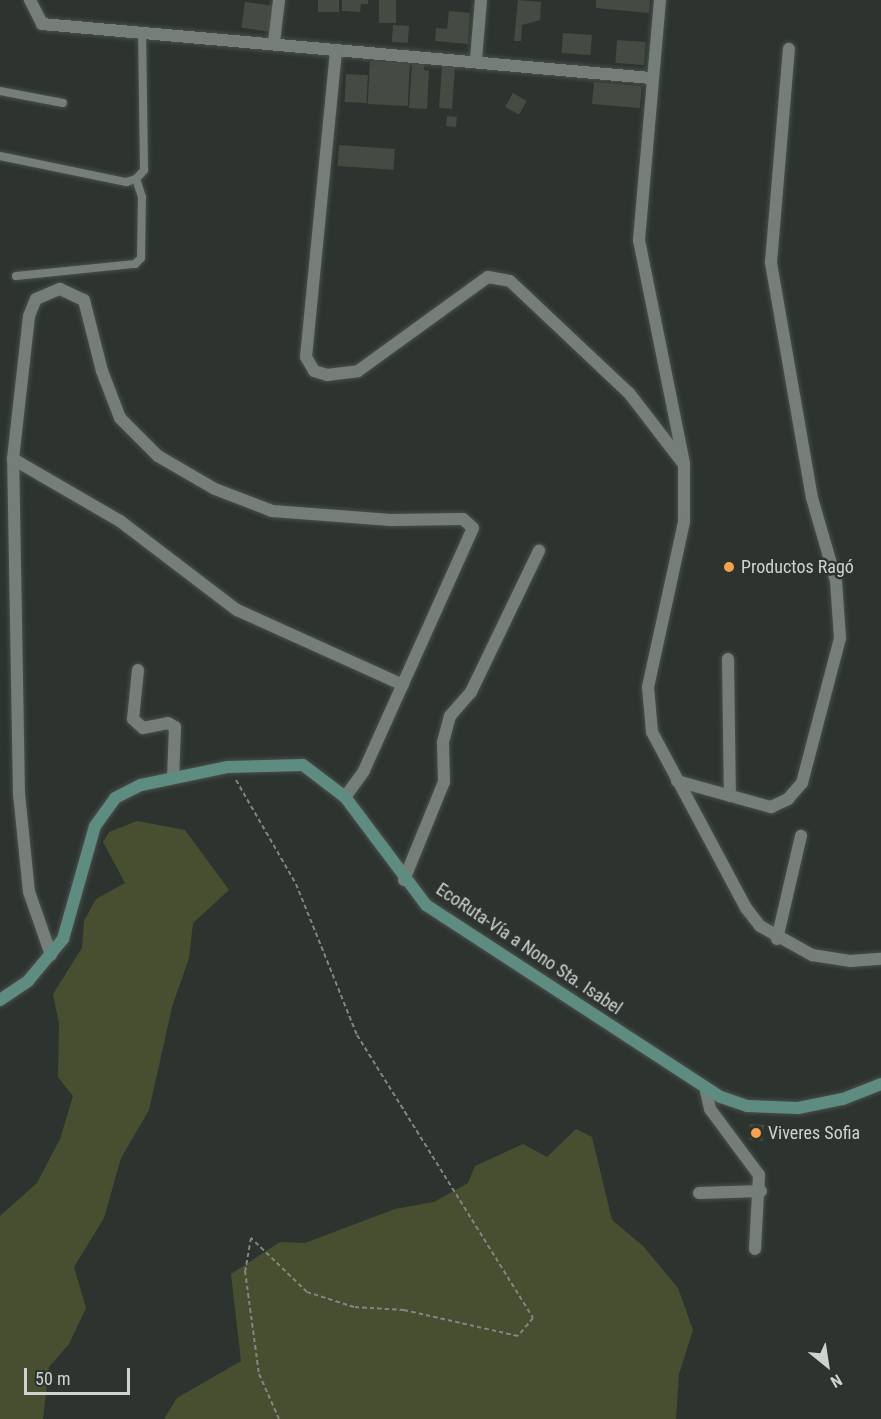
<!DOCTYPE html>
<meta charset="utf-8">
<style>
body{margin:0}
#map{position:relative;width:881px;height:1419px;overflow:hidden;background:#2d3430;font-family:"Roboto Condensed",sans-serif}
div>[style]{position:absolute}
.green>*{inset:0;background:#484f30}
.building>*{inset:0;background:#454a43;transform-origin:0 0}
.path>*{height:2px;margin-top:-1px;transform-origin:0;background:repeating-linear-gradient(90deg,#808682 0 4.5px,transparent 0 7.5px)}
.roads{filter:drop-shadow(0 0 2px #494f4b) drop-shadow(0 0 2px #494f4b)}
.service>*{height:8px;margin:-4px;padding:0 4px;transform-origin:4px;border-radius:4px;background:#757e78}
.minor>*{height:12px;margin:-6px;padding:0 6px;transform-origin:6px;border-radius:6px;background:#757e78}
.secondary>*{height:12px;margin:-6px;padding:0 6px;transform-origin:6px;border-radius:6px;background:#5e8c80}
.dots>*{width:16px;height:16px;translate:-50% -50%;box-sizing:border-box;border:3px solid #2d3430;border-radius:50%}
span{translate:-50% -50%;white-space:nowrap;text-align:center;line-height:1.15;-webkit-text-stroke:5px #2d3430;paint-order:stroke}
.poi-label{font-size:18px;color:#ced3cf}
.left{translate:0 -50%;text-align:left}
.street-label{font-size:18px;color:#ced3cf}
.north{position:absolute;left:797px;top:1335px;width:60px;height:60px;-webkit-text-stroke:4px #2d3430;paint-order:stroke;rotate:150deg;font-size:16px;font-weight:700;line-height:24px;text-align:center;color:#ced3cf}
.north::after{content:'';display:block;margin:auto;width:21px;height:27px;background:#ced3cf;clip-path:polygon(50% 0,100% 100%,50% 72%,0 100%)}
.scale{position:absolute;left:24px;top:1368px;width:106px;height:27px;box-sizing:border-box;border:3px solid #ced3cf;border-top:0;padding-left:8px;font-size:18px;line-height:21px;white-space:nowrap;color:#ced3cf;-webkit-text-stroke:4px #2d3430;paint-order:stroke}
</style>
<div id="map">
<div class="green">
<i style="clip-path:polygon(137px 821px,185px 830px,229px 890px,193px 923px,189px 958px,172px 1007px,149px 1110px,121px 1158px,104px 1218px,74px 1267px,86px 1308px,69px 1344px,49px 1367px,43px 1419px,0 1419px,0 1216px,37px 1183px,60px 1139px,73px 1096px,58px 1077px,59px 1024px,53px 994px,82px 948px,84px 921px,96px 899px,125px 883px,103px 842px,109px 832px)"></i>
<i style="clip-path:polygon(576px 1129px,592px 1137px,612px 1220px,643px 1246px,678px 1288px,693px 1330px,679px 1374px,676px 1419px,164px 1419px,177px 1398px,241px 1361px,231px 1274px,280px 1242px,305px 1243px,395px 1209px,434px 1202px,468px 1183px,475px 1166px,523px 1144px,547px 1157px)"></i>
</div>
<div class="building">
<i style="left:318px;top:0;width:21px;height:12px"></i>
<i style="clip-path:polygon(342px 0,368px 0,368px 4px,361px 4px,360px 12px,342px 11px)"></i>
<i style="left:379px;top:0;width:17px;height:23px"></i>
<i style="clip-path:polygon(518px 0,541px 2px,540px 20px,522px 25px,521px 41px,514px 41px)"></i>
<i style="clip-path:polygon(596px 0,650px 0,649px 13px,596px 8px)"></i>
<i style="left:245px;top:2px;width:29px;height:26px;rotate:8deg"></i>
<i style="clip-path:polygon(449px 11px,470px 13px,468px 44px,435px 41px,436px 28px,447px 29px)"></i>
<i style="left:393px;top:25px;width:16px;height:17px;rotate:4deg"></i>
<i style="left:563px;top:33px;width:29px;height:20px;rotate:4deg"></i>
<i style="left:617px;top:40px;width:29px;height:23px;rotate:4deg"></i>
<i style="left:370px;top:61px;width:40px;height:43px;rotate:3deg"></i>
<i style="clip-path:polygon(412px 64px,424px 65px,424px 70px,429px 71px,427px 109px,409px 108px)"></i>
<i style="left:442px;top:66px;width:13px;height:42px;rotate:4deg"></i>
<i style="left:346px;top:74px;width:22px;height:28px;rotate:3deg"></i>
<i style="left:594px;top:82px;width:48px;height:22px;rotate:5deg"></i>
<i style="left:513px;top:93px;width:16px;height:16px;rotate:30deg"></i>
<i style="left:447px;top:116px;width:10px;height:10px;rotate:6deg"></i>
<i style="left:339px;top:145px;width:56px;height:21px;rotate:4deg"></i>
<i style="left:750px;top:1124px;width:14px;height:16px;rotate:4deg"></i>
</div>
<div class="path">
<i style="left:236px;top:780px;width:120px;rotate:60deg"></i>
<i style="left:296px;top:884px;width:163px;rotate:68deg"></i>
<i style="left:357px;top:1035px;width:333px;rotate:58.1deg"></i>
<i style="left:533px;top:1318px;width:23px;rotate:130deg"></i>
<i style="left:518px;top:1336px;width:117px;rotate:-167.2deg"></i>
<i style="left:404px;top:1310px;width:50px;rotate:-176.6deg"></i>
<i style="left:354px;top:1307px;width:49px;rotate:-162.3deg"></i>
<i style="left:307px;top:1292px;width:78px;rotate:-136deg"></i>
<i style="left:251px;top:1238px;width:34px;rotate:100deg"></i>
<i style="left:245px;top:1271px;width:104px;rotate:82.3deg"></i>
<i style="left:259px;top:1374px;width:49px;rotate:66deg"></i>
</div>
<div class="roads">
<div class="service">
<i style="left:0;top:91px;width:64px;rotate:10.8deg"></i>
<i style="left:0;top:156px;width:129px;rotate:11.7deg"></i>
<i style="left:126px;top:182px;width:10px;rotate:-17deg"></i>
<i style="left:136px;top:179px;width:12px;rotate:-48deg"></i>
<i style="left:144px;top:170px;width:138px;rotate:-90.8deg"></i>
<i style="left:16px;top:276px;width:120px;rotate:-5.8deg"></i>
<i style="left:135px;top:264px;width:8px;rotate:-45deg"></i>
<i style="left:141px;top:258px;width:61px;rotate:-89.1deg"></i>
<i style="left:142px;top:197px;width:19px;rotate:-108deg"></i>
</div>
<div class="minor">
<i style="left:30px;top:0;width:27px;rotate:63deg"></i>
<i style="left:42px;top:24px;width:611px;rotate:5.07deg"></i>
<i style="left:660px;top:0;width:241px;rotate:95deg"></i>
<i style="left:639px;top:240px;width:228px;rotate:78.6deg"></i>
<i style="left:684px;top:464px;width:58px;rotate:90deg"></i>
<i style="left:684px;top:522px;width:169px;rotate:102.3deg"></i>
<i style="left:648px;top:687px;width:45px;rotate:84.9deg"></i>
<i style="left:652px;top:732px;width:200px;rotate:61.9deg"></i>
<i style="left:746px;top:908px;width:23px;rotate:52deg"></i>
<i style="left:760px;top:926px;width:60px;rotate:29.1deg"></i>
<i style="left:812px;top:955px;width:38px;rotate:9deg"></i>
<i style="left:850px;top:961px;width:31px;rotate:-4deg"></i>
<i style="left:274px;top:42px;width:42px;rotate:-83.2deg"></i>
<i style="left:336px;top:51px;width:307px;rotate:95.6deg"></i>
<i style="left:306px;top:357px;width:16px;rotate:60deg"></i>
<i style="left:314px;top:371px;width:14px;rotate:17deg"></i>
<i style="left:327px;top:375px;width:31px;rotate:-7deg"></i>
<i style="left:358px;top:371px;width:160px;rotate:-35.9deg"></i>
<i style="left:488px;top:277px;width:22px;rotate:10deg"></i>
<i style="left:510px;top:281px;width:163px;rotate:43.3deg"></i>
<i style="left:629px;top:393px;width:88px;rotate:52.4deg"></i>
<i style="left:476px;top:59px;width:59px;rotate:-85.2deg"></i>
<i style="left:13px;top:459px;width:124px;rotate:30.1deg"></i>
<i style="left:120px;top:521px;width:147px;rotate:37.3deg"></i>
<i style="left:237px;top:610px;width:182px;rotate:24.3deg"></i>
<i style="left:728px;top:659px;width:137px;rotate:89.2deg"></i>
<i style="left:138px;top:670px;width:49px;rotate:95.8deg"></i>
<i style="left:133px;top:719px;width:13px;rotate:42deg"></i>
<i style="left:143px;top:728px;width:25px;rotate:-11deg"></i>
<i style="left:168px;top:723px;width:8px;rotate:30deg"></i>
<i style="left:175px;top:727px;width:51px;rotate:92.2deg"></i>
<i style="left:677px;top:781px;width:98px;rotate:15.5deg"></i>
<i style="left:771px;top:807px;width:19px;rotate:-25deg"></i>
<i style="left:788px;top:799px;width:21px;rotate:-49deg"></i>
<i style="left:802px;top:783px;width:150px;rotate:-75.3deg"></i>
<i style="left:840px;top:638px;width:57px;rotate:-94deg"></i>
<i style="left:836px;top:581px;width:86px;rotate:-106.1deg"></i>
<i style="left:812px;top:498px;width:240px;rotate:-99.9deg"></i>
<i style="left:771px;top:262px;width:214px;rotate:-85.2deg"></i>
<i style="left:404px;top:880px;width:106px;rotate:-67.8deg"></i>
<i style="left:444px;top:782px;width:40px;rotate:-91.4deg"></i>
<i style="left:443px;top:742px;width:27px;rotate:-75deg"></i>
<i style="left:450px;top:716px;width:32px;rotate:-49deg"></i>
<i style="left:471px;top:692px;width:157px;rotate:-64.3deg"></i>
<i style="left:777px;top:939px;width:106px;rotate:-76.9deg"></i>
<i style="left:51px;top:955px;width:67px;rotate:-109.2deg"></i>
<i style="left:29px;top:892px;width:99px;rotate:-95.8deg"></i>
<i style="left:19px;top:794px;width:335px;rotate:-91deg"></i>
<i style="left:13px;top:459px;width:144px;rotate:-83.6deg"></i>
<i style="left:29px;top:316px;width:18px;rotate:-68deg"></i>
<i style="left:36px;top:299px;width:26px;rotate:-23deg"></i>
<i style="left:60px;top:289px;width:26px;rotate:25deg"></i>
<i style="left:84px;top:300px;width:73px;rotate:75.8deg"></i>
<i style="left:102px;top:371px;width:50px;rotate:69deg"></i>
<i style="left:120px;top:418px;width:54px;rotate:45deg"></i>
<i style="left:158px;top:456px;width:66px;rotate:30.1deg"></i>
<i style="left:215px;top:489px;width:61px;rotate:21.1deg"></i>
<i style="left:272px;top:511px;width:119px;rotate:4.3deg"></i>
<i style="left:391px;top:520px;width:72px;rotate:-0.8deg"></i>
<i style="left:463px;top:519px;width:13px;rotate:42deg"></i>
<i style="left:473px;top:528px;width:266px;rotate:114.2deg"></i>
<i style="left:364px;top:771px;width:32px;rotate:126deg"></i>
<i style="left:705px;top:1087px;width:23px;rotate:77deg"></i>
<i style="left:710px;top:1109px;width:82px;rotate:53.4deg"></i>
<i style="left:759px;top:1175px;width:74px;rotate:93.1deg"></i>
<i style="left:699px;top:1193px;width:62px;rotate:-1.8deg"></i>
</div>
<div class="secondary">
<i style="left:0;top:1000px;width:34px;rotate:-34deg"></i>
<i style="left:28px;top:981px;width:55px;rotate:-50.2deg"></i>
<i style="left:63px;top:939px;width:117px;rotate:-74.2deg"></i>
<i style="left:95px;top:826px;width:34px;rotate:-54deg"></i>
<i style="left:115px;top:798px;width:29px;rotate:-27deg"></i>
<i style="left:141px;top:785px;width:89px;rotate:-11.7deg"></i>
<i style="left:228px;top:767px;width:75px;rotate:-1.5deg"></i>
<i style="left:303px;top:765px;width:53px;rotate:37.3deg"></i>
<i style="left:345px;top:797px;width:135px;rotate:53.1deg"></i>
<i style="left:426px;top:905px;width:352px;rotate:33.1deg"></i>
<i style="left:721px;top:1097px;width:28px;rotate:19deg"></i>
<i style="left:747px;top:1106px;width:51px;rotate:2.2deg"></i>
<i style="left:798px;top:1108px;width:46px;rotate:-11.3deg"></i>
<i style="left:843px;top:1099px;width:41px;rotate:-21.5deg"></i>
</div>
</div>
<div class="dots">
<i style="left:729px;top:567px;background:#f8a14a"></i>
<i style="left:756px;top:1133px;background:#f8a14a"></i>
</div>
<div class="poi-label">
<span class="left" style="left:741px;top:567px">Productos Ragó</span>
<span class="left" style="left:768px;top:1133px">Viveres Sofia</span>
</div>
<div class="street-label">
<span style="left:529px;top:949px;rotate:34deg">EcoRuta-Vía a Nono Sta. Isabel</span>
</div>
<div class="north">N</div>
<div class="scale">50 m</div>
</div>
